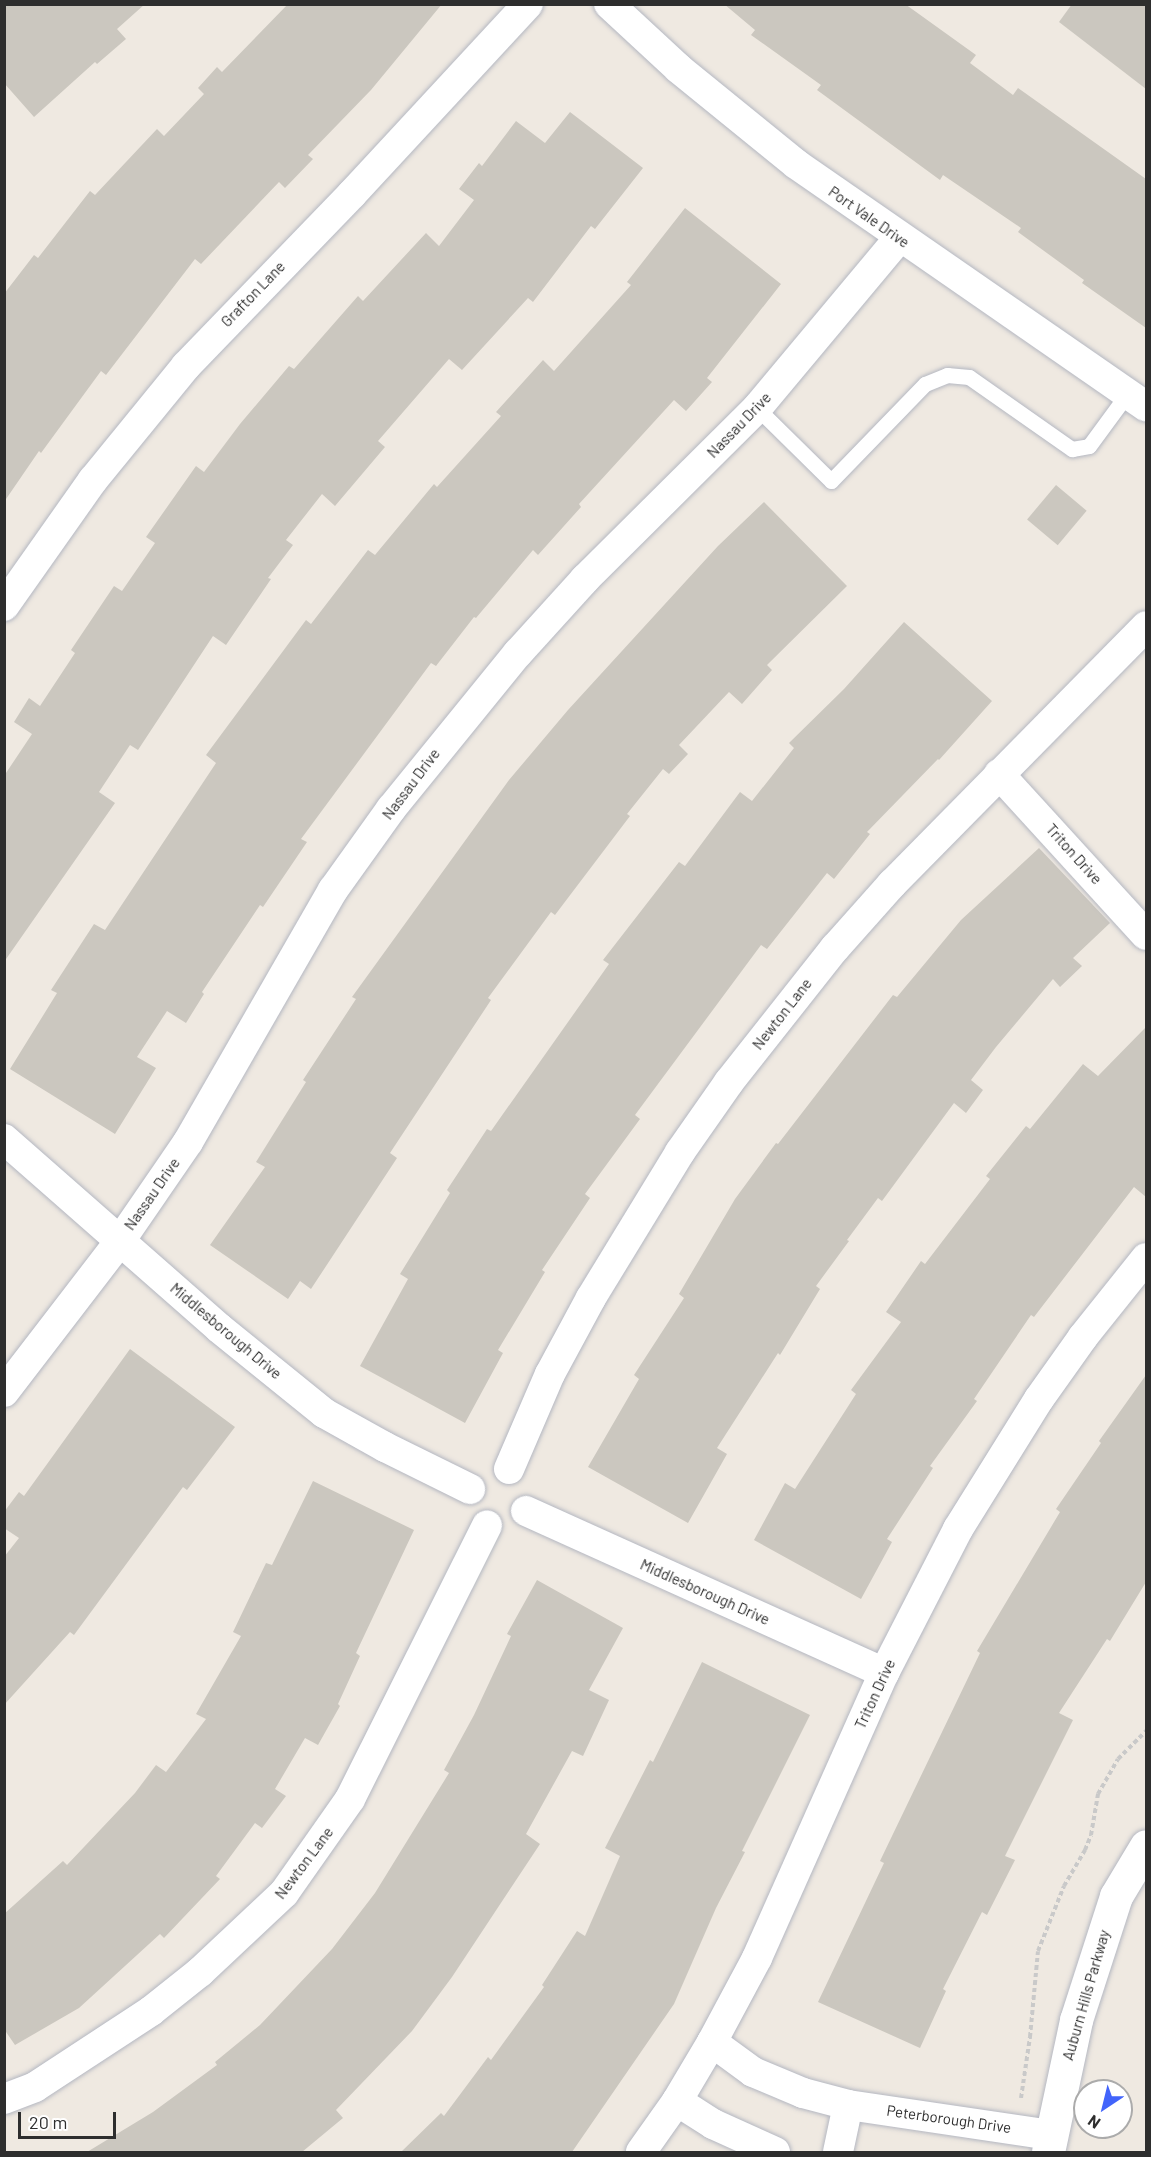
<!DOCTYPE html>
<style>
body{margin:0}
#map{position:relative;width:1151px;height:2157px;overflow:hidden;background:#efe9e1;font-family:Barlow,sans-serif}
div>[style]{position:absolute}
.building>*{inset:0;background:#cbc7bf;transform-origin:0 0}
.path>*{height:4px;margin-top:-2px;transform-origin:0;background:repeating-linear-gradient(90deg,#c9c9c9 0 4.5px,transparent 0 7.5px)}
.roads{filter:drop-shadow(0 0 2px #b4b7c1) drop-shadow(0 0 2px #b4b7c1)}
.service>*{height:15px;margin:-7.5px;padding:0 7.5px;transform-origin:7.5px;border-radius:7.5px;background:#fff}
.minor>*{height:30px;margin:-15px;padding:0 15px;transform-origin:15px;border-radius:15px;background:#fff}
.tertiary>*{height:33px;margin:-16.5px;padding:0 16.5px;transform-origin:16.5px;border-radius:16.5px;background:#fff}
span{translate:-50% -50%;white-space:nowrap;text-align:center;line-height:1.15;-webkit-text-stroke:6px #fff;paint-order:stroke}
.street-label{font-size:15px;color:#2e2e2e}
.frame{position:absolute;inset:0;border:6px solid #2e2e2e;pointer-events:none}
.north{position:absolute;left:1073px;top:2079px;width:60px;height:60px;box-sizing:border-box;background:#fff;border:2px solid #ababab;border-radius:50%;rotate:215deg;font-size:16px;font-weight:700;line-height:24px;text-align:center;color:#2e2e2e}
.north::after{content:'';display:block;margin:auto;width:21px;height:27px;background:#4264fb;clip-path:polygon(50% 0,100% 100%,50% 72%,0 100%)}
.scale{position:absolute;left:18px;top:2112px;width:98px;height:27px;box-sizing:border-box;border:3px solid #2e2e2e;border-top:0;padding-left:8px;font-size:18px;line-height:21px;white-space:nowrap;color:#2e2e2e;-webkit-text-stroke:4px #fff;paint-order:stroke}
</style>
<div id="map">
<div class="building">
<i style="clip-path:polygon(4px 4px,145px 4px,117px 29px,126px 39px,97px 64px,95px 62px,34px 117px,4px 83px)"></i>
<i style="clip-path:polygon(288px 4px,442px 4px,371px 90px,308px 155px,313px 159px,285px 188px,279px 182px,201px 264px,195px 259px,106px 375px,101px 371px,41px 453px,39px 451px,4px 502px,4px 294px,34px 255px,38px 258px,90px 191px,95px 195px,157px 129px,164px 136px,204px 94px,198px 88px,217px 67px,222px 72px)"></i>
<i style="clip-path:polygon(724px 4px,905px 4px,976px 55px,970px 63px,1013px 95px,1018px 88px,1146px 179px,1146px 328px,1082px 283px,1084px 280px,1018px 232px,1021px 228px,943px 175px,940px 180px,817px 90px,821px 85px,751px 35px,755px 30px)"></i>
<i style="clip-path:polygon(1072px 4px,1146px 4px,1146px 89px,1059px 22px)"></i>
<i style="clip-path:polygon(570px 112px,643px 168px,595px 229px,591px 226px,533px 302px,528px 298px,462px 370px,449px 359px,378px 441px,385px 447px,335px 506px,322px 494px,286px 540px,293px 545px,268px 578px,271px 579px,226px 645px,213px 636px,138px 750px,130px 745px,99px 792px,115px 803px,4px 962px,4px 776px,32px 734px,14px 722px,29px 698px,40px 706px,75px 653px,71px 650px,114px 586px,122px 591px,155px 543px,146px 537px,196px 466px,204px 472px,240px 424px,289px 366px,294px 369px,358px 296px,363px 301px,426px 233px,439px 246px,474px 200px,459px 189px,479px 163px,482px 166px,516px 121px,545px 143px)"></i>
<i style="clip-path:polygon(685px 208px,781px 284px,707px 378px,712px 382px,686px 411px,674px 400px,579px 504px,581px 507px,538px 555px,533px 550px,476px 618px,474px 617px,436px 666px,431px 663px,301px 839px,307px 842px,263px 907px,260px 905px,202px 992px,204px 994px,186px 1023px,167px 1011px,137px 1057px,156px 1068px,115px 1134px,10px 1069px,57px 993px,51px 990px,94px 924px,105px 930px,216px 763px,206px 755px,306px 620px,311px 624px,368px 550px,375px 555px,434px 484px,437px 487px,501px 416px,496px 412px,543px 360px,554px 371px,631px 285px,627px 282px)"></i>
<i style="left:1056px;top:485px;width:40px;height:45px;rotate:40deg"></i>
<i style="clip-path:polygon(764px 502px,847px 586px,767px 665px,772px 670px,742px 704px,729px 692px,679px 745px,688px 754px,669px 774px,663px 769px,627px 814px,630px 816px,555px 915px,551px 912px,488px 998px,491px 1000px,390px 1153px,397px 1158px,311px 1289px,300px 1281px,288px 1299px,210px 1245px,265px 1167px,256px 1162px,306px 1082px,303px 1080px,356px 999px,352px 997px,509px 780px,568px 710px,718px 546px)"></i>
<i style="clip-path:polygon(904px 622px,992px 701px,939px 760px,938px 759px,867px 832px,870px 834px,834px 879px,827px 873px,767px 949px,761px 945px,635px 1115px,640px 1119px,585px 1194px,590px 1198px,542px 1270px,545px 1272px,498px 1350px,503px 1353px,465px 1423px,360px 1366px,408px 1279px,400px 1274px,450px 1193px,447px 1190px,487px 1129px,491px 1131px,609px 964px,603px 960px,679px 862px,685px 866px,740px 792px,752px 801px,794px 748px,789px 743px,844px 689px)"></i>
<i style="clip-path:polygon(1039px 848px,1110px 923px,1073px 958px,1082px 966px,1060px 987px,1053px 979px,996px 1047px,971px 1080px,983px 1090px,966px 1113px,954px 1103px,882px 1201px,878px 1198px,847px 1240px,849px 1241px,816px 1286px,820px 1289px,780px 1355px,778px 1353px,717px 1448px,727px 1454px,688px 1523px,588px 1467px,639px 1379px,634px 1375px,684px 1298px,679px 1294px,735px 1199px,776px 1143px,778px 1144px,893px 995px,897px 997px,961px 920px)"></i>
<i style="clip-path:polygon(1146px 1027px,1146px 1197px,1134px 1187px,1034px 1317px,1031px 1315px,974px 1399px,977px 1401px,930px 1466px,933px 1468px,887px 1539px,892px 1542px,861px 1599px,754px 1540px,785px 1483px,795px 1489px,856px 1394px,851px 1390px,901px 1322px,886px 1312px,921px 1261px,925px 1264px,990px 1179px,986px 1176px,1026px 1126px,1030px 1129px,1083px 1064px,1098px 1076px)"></i>
<i style="clip-path:polygon(130px 1349px,235px 1427px,187px 1490px,183px 1487px,74px 1635px,70px 1632px,4px 1705px,4px 1557px,19px 1538px,4px 1528px,4px 1512px,19px 1492px,24px 1496px)"></i>
<i style="clip-path:polygon(1146px 1375px,1146px 1582px,1110px 1641px,1107px 1639px,1059px 1713px,1073px 1720px,1005px 1856px,1015px 1860px,987px 1915px,982px 1912px,943px 1989px,946px 1991px,920px 2048px,818px 2002px,884px 1863px,880px 1861px,980px 1653px,977px 1651px,1060px 1512px,1056px 1509px,1101px 1443px,1099px 1441px)"></i>
<i style="clip-path:polygon(313px 1481px,414px 1530px,356px 1653px,360px 1656px,338px 1704px,340px 1706px,318px 1745px,305px 1738px,275px 1789px,286px 1796px,262px 1828px,255px 1823px,216px 1876px,220px 1879px,164px 1938px,160px 1934px,79px 2008px,15px 2045px,4px 2029px,4px 1914px,63px 1861px,67px 1865px,135px 1793px,156px 1765px,166px 1772px,206px 1719px,196px 1714px,241px 1636px,233px 1632px,266px 1563px,272px 1565px)"></i>
<i style="clip-path:polygon(537px 1580px,623px 1628px,589px 1690px,609px 1700px,583px 1756px,572px 1751px,526px 1834px,540px 1844px,452px 1977px,412px 2031px,336px 2110px,343px 2118px,302px 2152px,87px 2152px,153px 2112px,217px 2065px,215px 2062px,260px 2025px,332px 1949px,375px 1893px,449px 1773px,444px 1770px,474px 1715px,511px 1636px,507px 1634px)"></i>
<i style="clip-path:polygon(702px 1662px,810px 1715px,742px 1851px,745px 1852px,716px 1908px,674px 2004px,572px 2152px,401px 2152px,441px 2113px,444px 2116px,488px 2057px,491px 2060px,544px 1987px,542px 1985px,577px 1931px,585px 1936px,620px 1856px,605px 1848px,650px 1760px,653px 1762px)"></i>
</div>
<div class="path">
<i style="left:1021px;top:2098px;width:62px;rotate:-81.6deg"></i>
<i style="left:1030px;top:2037px;width:86px;rotate:-84.7deg"></i>
<i style="left:1038px;top:1951px;width:70px;rotate:-68.2deg"></i>
<i style="left:1064px;top:1886px;width:42px;rotate:-59.7deg"></i>
<i style="left:1085px;top:1850px;width:16px;rotate:-68deg"></i>
<i style="left:1091px;top:1835px;width:42px;rotate:-80.3deg"></i>
<i style="left:1098px;top:1794px;width:40px;rotate:-60.3deg"></i>
<i style="left:1118px;top:1759px;width:40px;rotate:-45deg"></i>
</div>
<div class="roads">
<div class="service">
<i style="left:757px;top:408px;width:104px;rotate:44.6deg"></i>
<i style="left:831px;top:481px;width:135px;rotate:-45.9deg"></i>
<i style="left:925px;top:384px;width:24px;rotate:-22deg"></i>
<i style="left:947px;top:375px;width:22px;rotate:5deg"></i>
<i style="left:969px;top:377px;width:126px;rotate:35deg"></i>
<i style="left:1072px;top:449px;width:17px;rotate:-10deg"></i>
<i style="left:1089px;top:446px;width:66px;rotate:-53.7deg"></i>
</div>
<div class="minor">
<i style="left:609px;top:4px;width:94px;rotate:42.8deg"></i>
<i style="left:678px;top:68px;width:152px;rotate:39.1deg"></i>
<i style="left:796px;top:164px;width:426px;rotate:34.7deg"></i>
<i style="left:4px;top:606px;width:154px;rotate:-54.8deg"></i>
<i style="left:93px;top:480px;width:147px;rotate:-50.8deg"></i>
<i style="left:186px;top:366px;width:239px;rotate:-46deg"></i>
<i style="left:352px;top:194px;width:259px;rotate:-47.2deg"></i>
<i style="left:999px;top:774px;width:218px;rotate:47.6deg"></i>
<i style="left:4px;top:1139px;width:286px;rotate:41.3deg"></i>
<i style="left:219px;top:1328px;width:135px;rotate:39deg"></i>
<i style="left:324px;top:1413px;width:70px;rotate:29.1deg"></i>
<i style="left:385px;top:1447px;width:95px;rotate:26.3deg"></i>
<i style="left:4px;top:1392px;width:190px;rotate:-52.5deg"></i>
<i style="left:120px;top:1241px;width:120px;rotate:-55.5deg"></i>
<i style="left:188px;top:1142px;width:291px;rotate:-60.1deg"></i>
<i style="left:333px;top:890px;width:100px;rotate:-54.4deg"></i>
<i style="left:391px;top:809px;width:201px;rotate:-50.9deg"></i>
<i style="left:518px;top:653px;width:100px;rotate:-47.8deg"></i>
<i style="left:585px;top:579px;width:243px;rotate:-44.8deg"></i>
<i style="left:757px;top:408px;width:222px;rotate:-50.1deg"></i>
<i style="left:509px;top:1469px;width:103px;rotate:-66.7deg"></i>
<i style="left:550px;top:1374px;width:86px;rotate:-61.7deg"></i>
<i style="left:591px;top:1298px;width:171px;rotate:-58.6deg"></i>
<i style="left:680px;top:1152px;width:85px;rotate:-55deg"></i>
<i style="left:729px;top:1082px;width:171px;rotate:-51.7deg"></i>
<i style="left:835px;top:948px;width:86px;rotate:-48.3deg"></i>
<i style="left:892px;top:884px;width:362px;rotate:-45.4deg"></i>
<i style="left:526px;top:1511px;width:393px;rotate:24.3deg"></i>
<i style="left:712px;top:2042px;width:51px;rotate:36.2deg"></i>
<i style="left:753px;top:2072px;width:54px;rotate:22.8deg"></i>
<i style="left:803px;top:2093px;width:47px;rotate:14.9deg"></i>
<i style="left:848px;top:2105px;width:204px;rotate:8.4deg"></i>
<i style="left:4px;top:2099px;width:33px;rotate:-21deg"></i>
<i style="left:35px;top:2087px;width:139px;rotate:-33.2deg"></i>
<i style="left:151px;top:2011px;width:63px;rotate:-38.5deg"></i>
<i style="left:200px;top:1972px;width:115px;rotate:-43.2deg"></i>
<i style="left:284px;top:1893px;width:115px;rotate:-54.9deg"></i>
<i style="left:350px;top:1799px;width:306px;rotate:-63.4deg"></i>
<i style="left:677px;top:2101px;width:43px;rotate:32.6deg"></i>
<i style="left:713px;top:2124px;width:68px;rotate:24.3deg"></i>
<i style="left:641px;top:2152px;width:62px;rotate:-54.8deg"></i>
<i style="left:677px;top:2101px;width:69px;rotate:-59.3deg"></i>
<i style="left:712px;top:2042px;width:95px;rotate:-61.8deg"></i>
<i style="left:757px;top:1958px;width:312px;rotate:-66deg"></i>
<i style="left:884px;top:1673px;width:162px;rotate:-62.8deg"></i>
<i style="left:958px;top:1529px;width:153px;rotate:-58.1deg"></i>
<i style="left:1039px;top:1399px;width:76px;rotate:-54.6deg"></i>
<i style="left:1083px;top:1337px;width:101px;rotate:-51.4deg"></i>
<i style="left:838px;top:2152px;width:48px;rotate:-78deg"></i>
</div>
<div class="tertiary">
<i style="left:1048px;top:2152px;width:135px;rotate:-78deg"></i>
<i style="left:1076px;top:2020px;width:130px;rotate:-72.1deg"></i>
<i style="left:1116px;top:1896px;width:58px;rotate:-59deg"></i>
</div>
</div>
<div class="street-label">
<span style="left:869px;top:217px;rotate:35deg">Port Vale Drive</span>
<span style="left:253px;top:294px;rotate:-46deg">Grafton Lane</span>
<span style="left:739px;top:425px;rotate:-46deg">Nassau Drive</span>
<span style="left:411px;top:784px;rotate:-53deg">Nassau Drive</span>
<span style="left:1074px;top:854px;rotate:48deg">Triton Drive</span>
<span style="left:782px;top:1014px;rotate:-52deg">Newton Lane</span>
<span style="left:152px;top:1194px;rotate:-55deg">Nassau Drive</span>
<span style="left:226px;top:1331px;rotate:40deg">Middlesborough Drive</span>
<span style="left:705px;top:1592px;rotate:24deg">Middlesborough Drive</span>
<span style="left:875px;top:1694px;rotate:-65deg">Triton Drive</span>
<span style="left:304px;top:1863px;rotate:-53deg">Newton Lane</span>
<span style="left:1086px;top:1995px;rotate:-74deg">Auburn Hills Parkway</span>
<span style="left:949px;top:2119px;rotate:8deg">Peterborough Drive</span>
</div>
<div class="frame"></div>
<div class="north">N</div>
<div class="scale">20 m</div>
</div>
